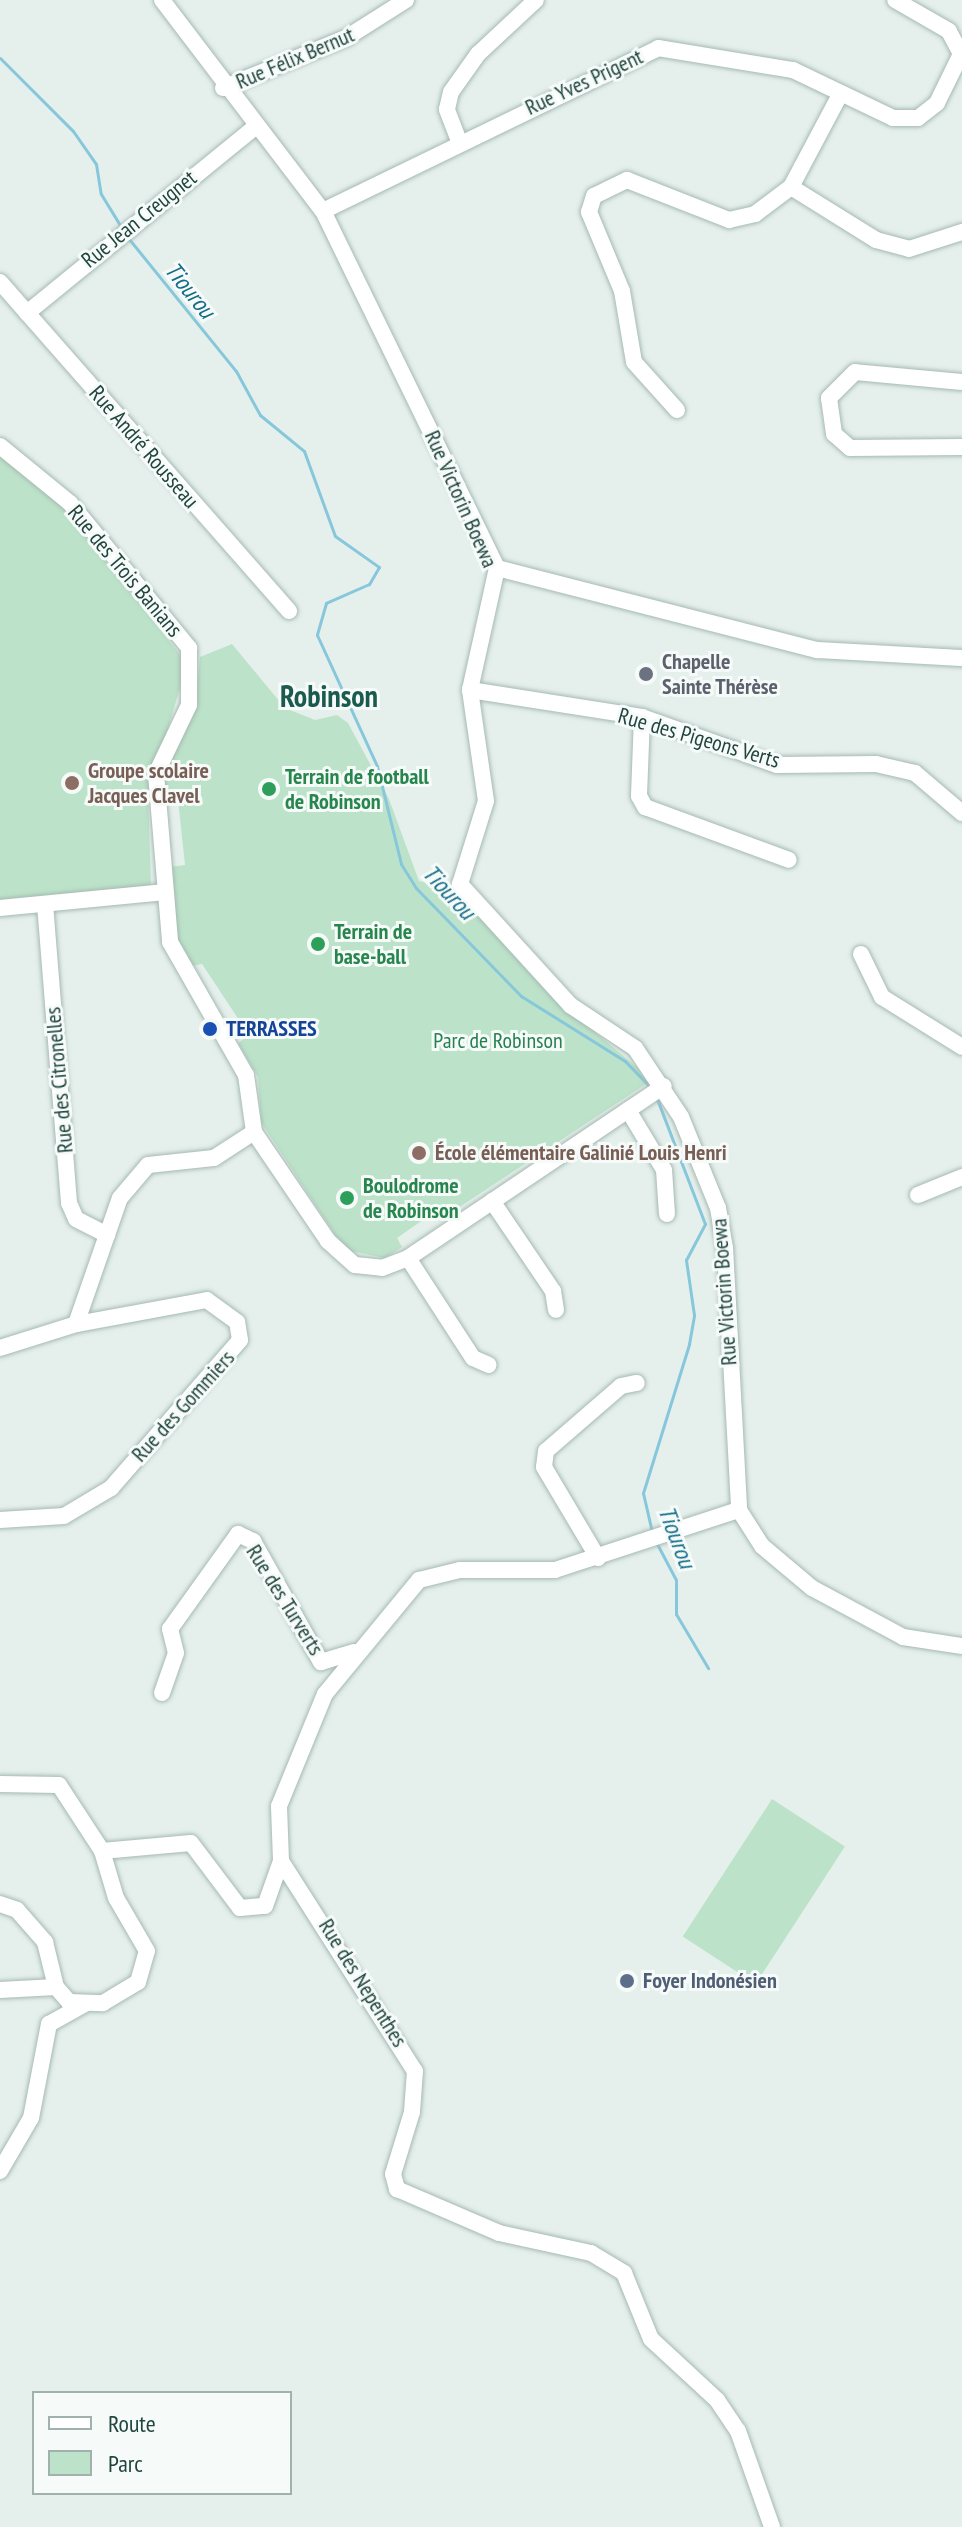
<!DOCTYPE html>
<html>
<head>
<meta charset="utf-8">
<style>
	body { margin:0 }
	#map { position:relative; width:962px; height:2527px; overflow:hidden; background:#e5f0ec; font-family:"PT Sans Narrow",sans-serif }
	div>[style] { position:absolute }
	.green>* { inset:0; background:#bce3c9; transform-origin:0 0 }
	.stream>* { height:3px; margin:-1.5px; padding:0 1.5px; transform-origin:1.5px; border-radius:1.5px; background:#87c7db }
	.roads { filter:drop-shadow(0 0 2px #a6b9b4) drop-shadow(0 0 2px #a6b9b4) }
	.minor>* { height:16px; margin:-8px; padding:0 8px; transform-origin:8px; border-radius:8px; background:#fff }
	.dots>* { width:22px; height:22px; translate:-50% -50%; box-sizing:border-box; border:4px solid #f6fbf9; border-radius:50% }
	span { translate:-50% -50%; white-space:nowrap; text-align:center; line-height:1.15; -webkit-text-stroke:6px #f6fbf9; paint-order:stroke }
	.street-label { font-size:22px; color:#21453e }
	.worship-label { font-size:22px; color:#5b616d; font-weight:700 }
	.left { translate:0 -50%; text-align:left }
	.education-label { font-size:22px; color:#785e54; font-weight:700 }
	.leisure-label { font-size:22px; color:#27864d; font-weight:700 }
	.transit-label { font-size:22px; color:#164399; font-weight:700 }
	.park-label { font-size:22px; color:#268150 }
	.service-label { font-size:22px; color:#4e5e75; font-weight:700 }
	.water-label { font-size:24px; color:#136c89; font-style:italic }
	.district-label { font-size:30px; color:#1a5a4f; font-weight:700 }
	.legend { position:absolute; left:32px; top:2391px; width:260px; height:104px; box-sizing:border-box; background:#f6fbf9; border:2px solid #a1b2ae; margin:0; padding:10px 14px; list-style:none; font-size:24px; color:#21453e }
	.legend li { display:flex; align-items:center; gap:16px; height:40px }
	.legend b { width:40px; border:2px solid #a1b2ae }
</style>
</head>
<body>
<div id="map">
	<div class="green">
		<i style="clip-path:polygon(0 453px,59px 504px,182px 657px,183px 678px,148px 795px,151px 886px,0 902px)"></i>
		<i style="clip-path:polygon(232px 644px,285px 708px,315px 720px,337px 715px,348px 723px,389px 799px,419px 881px,453px 888px,553px 997px,652px 1080px,446px 1216px,440px 1208px,397px 1238px,402px 1247px,385px 1258px,345px 1250px,261px 1122px,258px 1077px,238px 1043px,249px 1035px,202px 964px,187px 967px,178px 949px,170px 867px,185px 865px,178px 800px,163px 801px,164px 770px,196px 699px,200px 657px)"></i>
		<i style="left:772px;top:1799px;width:87px;height:164px;rotate:33deg"></i>
	</div>
	<div class="stream">
		<i style="left:0;top:58px;width:103px;rotate:45deg"></i>
		<i style="left:73px;top:131px;width:40px;rotate:55.1deg"></i>
		<i style="left:96px;top:164px;width:30px;rotate:81deg"></i>
		<i style="left:101px;top:194px;width:42px;rotate:58.6deg"></i>
		<i style="left:129px;top:239px;width:170px;rotate:51deg"></i>
		<i style="left:236px;top:371px;width:50px;rotate:61.4deg"></i>
		<i style="left:260px;top:415px;width:57px;rotate:39.3deg"></i>
		<i style="left:304px;top:451px;width:90px;rotate:70deg"></i>
		<i style="left:335px;top:536px;width:54px;rotate:35.2deg"></i>
		<i style="left:379px;top:567px;width:20px;rotate:120deg"></i>
		<i style="left:369px;top:584px;width:47px;rotate:156.2deg"></i>
		<i style="left:326px;top:603px;width:33px;rotate:106deg"></i>
		<i style="left:317px;top:635px;width:144px;rotate:65.4deg"></i>
		<i style="left:377px;top:766px;width:101px;rotate:76.2deg"></i>
		<i style="left:401px;top:864px;width:28px;rotate:58deg"></i>
		<i style="left:416px;top:888px;width:151px;rotate:45.8deg"></i>
		<i style="left:521px;top:996px;width:123px;rotate:32deg"></i>
		<i style="left:625px;top:1061px;width:39px;rotate:46deg"></i>
		<i style="left:652px;top:1532px;width:40px;rotate:-103deg"></i>
		<i style="left:643px;top:1493px;width:156px;rotate:-72.8deg"></i>
		<i style="left:689px;top:1344px;width:29px;rotate:-80deg"></i>
		<i style="left:694px;top:1315px;width:56px;rotate:-98.3deg"></i>
		<i style="left:686px;top:1260px;width:41px;rotate:-62.2deg"></i>
		<i style="left:705px;top:1224px;width:134px;rotate:-111deg"></i>
		<i style="left:656px;top:1542px;width:43px;rotate:62.2deg"></i>
		<i style="left:676px;top:1580px;width:34px;rotate:90deg"></i>
		<i style="left:676px;top:1614px;width:63px;rotate:59.3deg"></i>
	</div>
	<div class="roads">
		<div class="minor">
			<i style="left:162px;top:0;width:265px;rotate:52.7deg"></i>
			<i style="left:323px;top:211px;width:397px;rotate:64deg"></i>
			<i style="left:497px;top:568px;width:125px;rotate:102.5deg"></i>
			<i style="left:470px;top:690px;width:112px;rotate:81.8deg"></i>
			<i style="left:486px;top:801px;width:87px;rotate:107.4deg"></i>
			<i style="left:460px;top:884px;width:164px;rotate:47.7deg"></i>
			<i style="left:570px;top:1005px;width:78px;rotate:33.5deg"></i>
			<i style="left:635px;top:1048px;width:83px;rotate:56.3deg"></i>
			<i style="left:681px;top:1117px;width:98px;rotate:67.9deg"></i>
			<i style="left:718px;top:1208px;width:41px;rotate:80.1deg"></i>
			<i style="left:725px;top:1248px;width:262px;rotate:86.9deg"></i>
			<i style="left:739px;top:1510px;width:43px;rotate:57.4deg"></i>
			<i style="left:762px;top:1546px;width:65px;rotate:40deg"></i>
			<i style="left:812px;top:1588px;width:103px;rotate:28.3deg"></i>
			<i style="left:903px;top:1637px;width:60px;rotate:8.7deg"></i>
			<i style="left:223px;top:88px;width:133px;rotate:-22.1deg"></i>
			<i style="left:346px;top:38px;width:71px;rotate:-32.3deg"></i>
			<i style="left:459px;top:141px;width:34px;rotate:-111deg"></i>
			<i style="left:447px;top:109px;width:17px;rotate:-77deg"></i>
			<i style="left:451px;top:92px;width:47px;rotate:-54.6deg"></i>
			<i style="left:478px;top:54px;width:79px;rotate:-43deg"></i>
			<i style="left:791px;top:187px;width:100px;rotate:31.9deg"></i>
			<i style="left:876px;top:240px;width:34px;rotate:15deg"></i>
			<i style="left:909px;top:249px;width:56px;rotate:-17.8deg"></i>
			<i style="left:323px;top:211px;width:373px;rotate:-25.9deg"></i>
			<i style="left:658px;top:48px;width:137px;rotate:9.3deg"></i>
			<i style="left:793px;top:70px;width:111px;rotate:25.6deg"></i>
			<i style="left:893px;top:118px;width:25px"></i>
			<i style="left:918px;top:118px;width:24px;rotate:-38deg"></i>
			<i style="left:937px;top:103px;width:55px;rotate:-63.9deg"></i>
			<i style="left:961px;top:54px;width:26px;rotate:-118deg"></i>
			<i style="left:949px;top:31px;width:62px;rotate:-150.1deg"></i>
			<i style="left:0;top:282px;width:438px;rotate:48.7deg"></i>
			<i style="left:27px;top:313px;width:291px;rotate:-39.2deg"></i>
			<i style="left:962px;top:382px;width:107px;rotate:-174.7deg"></i>
			<i style="left:855px;top:372px;width:37px;rotate:135deg"></i>
			<i style="left:829px;top:398px;width:36px;rotate:82deg"></i>
			<i style="left:834px;top:434px;width:21px;rotate:41deg"></i>
			<i style="left:850px;top:448px;width:112px;rotate:-0.5deg"></i>
			<i style="left:677px;top:410px;width:64px;rotate:-131.9deg"></i>
			<i style="left:634px;top:362px;width:72px;rotate:-99.6deg"></i>
			<i style="left:622px;top:291px;width:86px;rotate:-112.7deg"></i>
			<i style="left:589px;top:212px;width:17px;rotate:-73deg"></i>
			<i style="left:594px;top:196px;width:37px;rotate:-26deg"></i>
			<i style="left:627px;top:180px;width:110px;rotate:21.4deg"></i>
			<i style="left:729px;top:220px;width:27px;rotate:-13deg"></i>
			<i style="left:755px;top:214px;width:45px;rotate:-36.9deg"></i>
			<i style="left:791px;top:187px;width:106px;rotate:-62deg"></i>
			<i style="left:0;top:446px;width:90px;rotate:39.2deg"></i>
			<i style="left:70px;top:503px;width:188px;rotate:50.6deg"></i>
			<i style="left:189px;top:648px;width:57px;rotate:90deg"></i>
			<i style="left:189px;top:705px;width:76px;rotate:115.6deg"></i>
			<i style="left:156px;top:774px;width:169px;rotate:85.2deg"></i>
			<i style="left:170px;top:942px;width:153px;rotate:60.3deg"></i>
			<i style="left:246px;top:1075px;width:58px;rotate:82deg"></i>
			<i style="left:254px;top:1132px;width:132px;rotate:55.8deg"></i>
			<i style="left:328px;top:1241px;width:36px;rotate:42deg"></i>
			<i style="left:355px;top:1265px;width:27px;rotate:6deg"></i>
			<i style="left:382px;top:1268px;width:28px;rotate:-21deg"></i>
			<i style="left:408px;top:1258px;width:308px;rotate:-33.9deg"></i>
			<i style="left:497px;top:568px;width:330px;rotate:14.4deg"></i>
			<i style="left:817px;top:650px;width:145px;rotate:3.2deg"></i>
			<i style="left:470px;top:690px;width:174px;rotate:8.9deg"></i>
			<i style="left:642px;top:717px;width:143px;rotate:19.6deg"></i>
			<i style="left:777px;top:765px;width:99px;rotate:-0.6deg"></i>
			<i style="left:876px;top:764px;width:40px;rotate:13deg"></i>
			<i style="left:915px;top:773px;width:62px;rotate:40.4deg"></i>
			<i style="left:642px;top:717px;width:79px;rotate:92.2deg"></i>
			<i style="left:639px;top:796px;width:13px;rotate:61deg"></i>
			<i style="left:645px;top:807px;width:153px;rotate:20.2deg"></i>
			<i style="left:45px;top:904px;width:300px;rotate:85.4deg"></i>
			<i style="left:69px;top:1203px;width:17px;rotate:66deg"></i>
			<i style="left:76px;top:1219px;width:35px;rotate:27deg"></i>
			<i style="left:0;top:908px;width:166px;rotate:-5.5deg"></i>
			<i style="left:861px;top:954px;width:48px;rotate:64deg"></i>
			<i style="left:882px;top:997px;width:94px;rotate:32deg"></i>
			<i style="left:628px;top:1110px;width:70px;rotate:59deg"></i>
			<i style="left:664px;top:1170px;width:44px;rotate:86.1deg"></i>
			<i style="left:918px;top:1195px;width:48px;rotate:-22.2deg"></i>
			<i style="left:492px;top:1201px;width:109px;rotate:55.9deg"></i>
			<i style="left:553px;top:1291px;width:19px;rotate:81deg"></i>
			<i style="left:408px;top:1258px;width:119px;rotate:57deg"></i>
			<i style="left:473px;top:1358px;width:17px;rotate:24deg"></i>
			<i style="left:0;top:1348px;width:80px;rotate:-17.5deg"></i>
			<i style="left:76px;top:1324px;width:133px;rotate:-70.8deg"></i>
			<i style="left:120px;top:1198px;width:43px;rotate:-49.7deg"></i>
			<i style="left:148px;top:1165px;width:66px;rotate:-6.1deg"></i>
			<i style="left:214px;top:1158px;width:48px;rotate:-33deg"></i>
			<i style="left:0;top:1520px;width:64px;rotate:-3.6deg"></i>
			<i style="left:64px;top:1516px;width:55px;rotate:-30.8deg"></i>
			<i style="left:111px;top:1488px;width:196px;rotate:-48.9deg"></i>
			<i style="left:240px;top:1340px;width:18px;rotate:-99deg"></i>
			<i style="left:237px;top:1322px;width:37px;rotate:-144deg"></i>
			<i style="left:207px;top:1300px;width:133px;rotate:169.6deg"></i>
			<i style="left:598px;top:1558px;width:106px;rotate:-120.7deg"></i>
			<i style="left:544px;top:1467px;width:16px;rotate:-83deg"></i>
			<i style="left:546px;top:1451px;width:99px;rotate:-40.9deg"></i>
			<i style="left:621px;top:1386px;width:16px;rotate:-11deg"></i>
			<i style="left:162px;top:1693px;width:42px;rotate:-70.7deg"></i>
			<i style="left:176px;top:1653px;width:25px;rotate:-104deg"></i>
			<i style="left:170px;top:1629px;width:117px;rotate:-54.4deg"></i>
			<i style="left:238px;top:1534px;width:17px;rotate:25deg"></i>
			<i style="left:253px;top:1541px;width:139px;rotate:60.7deg"></i>
			<i style="left:321px;top:1662px;width:34px;rotate:-17deg"></i>
			<i style="left:0;top:1784px;width:59px;rotate:1deg"></i>
			<i style="left:59px;top:1785px;width:79px;rotate:56.9deg"></i>
			<i style="left:281px;top:1861px;width:249px;rotate:57.5deg"></i>
			<i style="left:415px;top:2071px;width:41px;rotate:94.2deg"></i>
			<i style="left:412px;top:2112px;width:65px;rotate:107deg"></i>
			<i style="left:393px;top:2174px;width:16px;rotate:75deg"></i>
			<i style="left:397px;top:2189px;width:111px;rotate:23.3deg"></i>
			<i style="left:499px;top:2233px;width:94px;rotate:12.3deg"></i>
			<i style="left:591px;top:2253px;width:39px;rotate:31deg"></i>
			<i style="left:624px;top:2273px;width:71px;rotate:67.8deg"></i>
			<i style="left:651px;top:2339px;width:90px;rotate:42.7deg"></i>
			<i style="left:717px;top:2400px;width:37px;rotate:56deg"></i>
			<i style="left:738px;top:2431px;width:102px;rotate:70.5deg"></i>
			<i style="left:0;top:1904px;width:18px;rotate:19deg"></i>
			<i style="left:17px;top:1910px;width:43px;rotate:48.8deg"></i>
			<i style="left:45px;top:1942px;width:46px;rotate:76.3deg"></i>
			<i style="left:0;top:1990px;width:56px;rotate:-3.1deg"></i>
			<i style="left:56px;top:1987px;width:20px;rotate:49deg"></i>
			<i style="left:69px;top:2002px;width:34px;rotate:2deg"></i>
			<i style="left:103px;top:2003px;width:41px;rotate:-31deg"></i>
			<i style="left:138px;top:1982px;width:32px;rotate:-74deg"></i>
			<i style="left:147px;top:1951px;width:61px;rotate:-120.3deg"></i>
			<i style="left:116px;top:1898px;width:49px;rotate:-106.6deg"></i>
			<i style="left:102px;top:1851px;width:89px;rotate:-5.1deg"></i>
			<i style="left:191px;top:1843px;width:81px;rotate:53deg"></i>
			<i style="left:240px;top:1908px;width:25px;rotate:-5deg"></i>
			<i style="left:265px;top:1906px;width:48px;rotate:-70.4deg"></i>
			<i style="left:281px;top:1861px;width:55px;rotate:-92.1deg"></i>
			<i style="left:279px;top:1806px;width:121px;rotate:-67.7deg"></i>
			<i style="left:325px;top:1694px;width:148px;rotate:-50.5deg"></i>
			<i style="left:419px;top:1580px;width:42px;rotate:-13.7deg"></i>
			<i style="left:460px;top:1570px;width:95px"></i>
			<i style="left:555px;top:1570px;width:194px;rotate:-18.1deg"></i>
			<i style="left:0;top:2171px;width:61px;rotate:-59.7deg"></i>
			<i style="left:31px;top:2118px;width:96px;rotate:-79.2deg"></i>
			<i style="left:49px;top:2024px;width:41px;rotate:-29.1deg"></i>
		</div>
	</div>
	<div class="dots">
		<i style="left:646px;top:674px;background:#6b7280"></i>
		<i style="left:72px;top:783px;background:#8d6e63"></i>
		<i style="left:269px;top:789px;background:#2e9e5b"></i>
		<i style="left:318px;top:944px;background:#2e9e5b"></i>
		<i style="left:210px;top:1029px;background:#1a4fb4"></i>
		<i style="left:419px;top:1153px;background:#8d6e63"></i>
		<i style="left:347px;top:1198px;background:#2e9e5b"></i>
		<i style="left:627px;top:1981px;background:#5c6f8a"></i>
	</div>
	<div class="street-label">
		<span style="left:295px;top:58px;rotate:-23deg">Rue Félix Bernut</span>
		<span style="left:584px;top:82px;rotate:-25deg">Rue Yves Prigent</span>
		<span style="left:139px;top:219px;rotate:-39deg">Rue Jean Creugnet</span>
		<span style="left:144px;top:447px;rotate:49deg">Rue André Rousseau</span>
		<span style="left:461px;top:499px;rotate:66deg">Rue Victorin Boewa</span>
		<span style="left:125px;top:571px;rotate:50deg">Rue des Trois Banians</span>
		<span style="left:699px;top:738px;rotate:16deg">Rue des Pigeons Verts</span>
		<span style="left:59px;top:1080px;rotate:-95deg">Rue des Citronelles</span>
		<span style="left:724px;top:1292px;rotate:-94deg">Rue Victorin Boewa</span>
		<span style="left:183px;top:1406px;rotate:-48deg">Rue des Gommiers</span>
		<span style="left:285px;top:1600px;rotate:58deg">Rue des Turverts</span>
		<span style="left:363px;top:1983px;rotate:58deg">Rue des Nepenthes</span>
	</div>
	<div class="worship-label">
		<span class="left" style="left:662px;top:674px">Chapelle<br>Sainte Thérèse</span>
	</div>
	<div class="education-label">
		<span class="left" style="left:88px;top:783px">Groupe scolaire<br>Jacques Clavel</span>
		<span class="left" style="left:435px;top:1153px">École élémentaire Galinié Louis Henri</span>
	</div>
	<div class="leisure-label">
		<span class="left" style="left:285px;top:789px">Terrain de football<br>de Robinson</span>
		<span class="left" style="left:334px;top:944px">Terrain de<br>base-ball</span>
		<span class="left" style="left:363px;top:1198px">Boulodrome<br>de Robinson</span>
	</div>
	<div class="transit-label">
		<span class="left" style="left:226px;top:1029px">TERRASSES</span>
	</div>
	<div class="park-label">
		<span style="left:498px;top:1041px">Parc de Robinson</span>
	</div>
	<div class="service-label">
		<span class="left" style="left:643px;top:1981px">Foyer Indonésien</span>
	</div>
	<div class="water-label">
		<span style="left:190px;top:290px;rotate:51deg">Tiourou</span>
		<span style="left:449px;top:892px;rotate:47deg">Tiourou</span>
		<span style="left:677px;top:1537px;rotate:69deg">Tiourou</span>
	</div>
	<div class="district-label">
		<span style="left:329px;top:696px">Robinson</span>
	</div>
	<ul class="legend">
	<li><b style="height:10px;background:#fff"></b>Route</li>
	<li><b style="height:22px;background:#bce3c9"></b>Parc</li>
	</ul>
</div>
</body>
</html>
